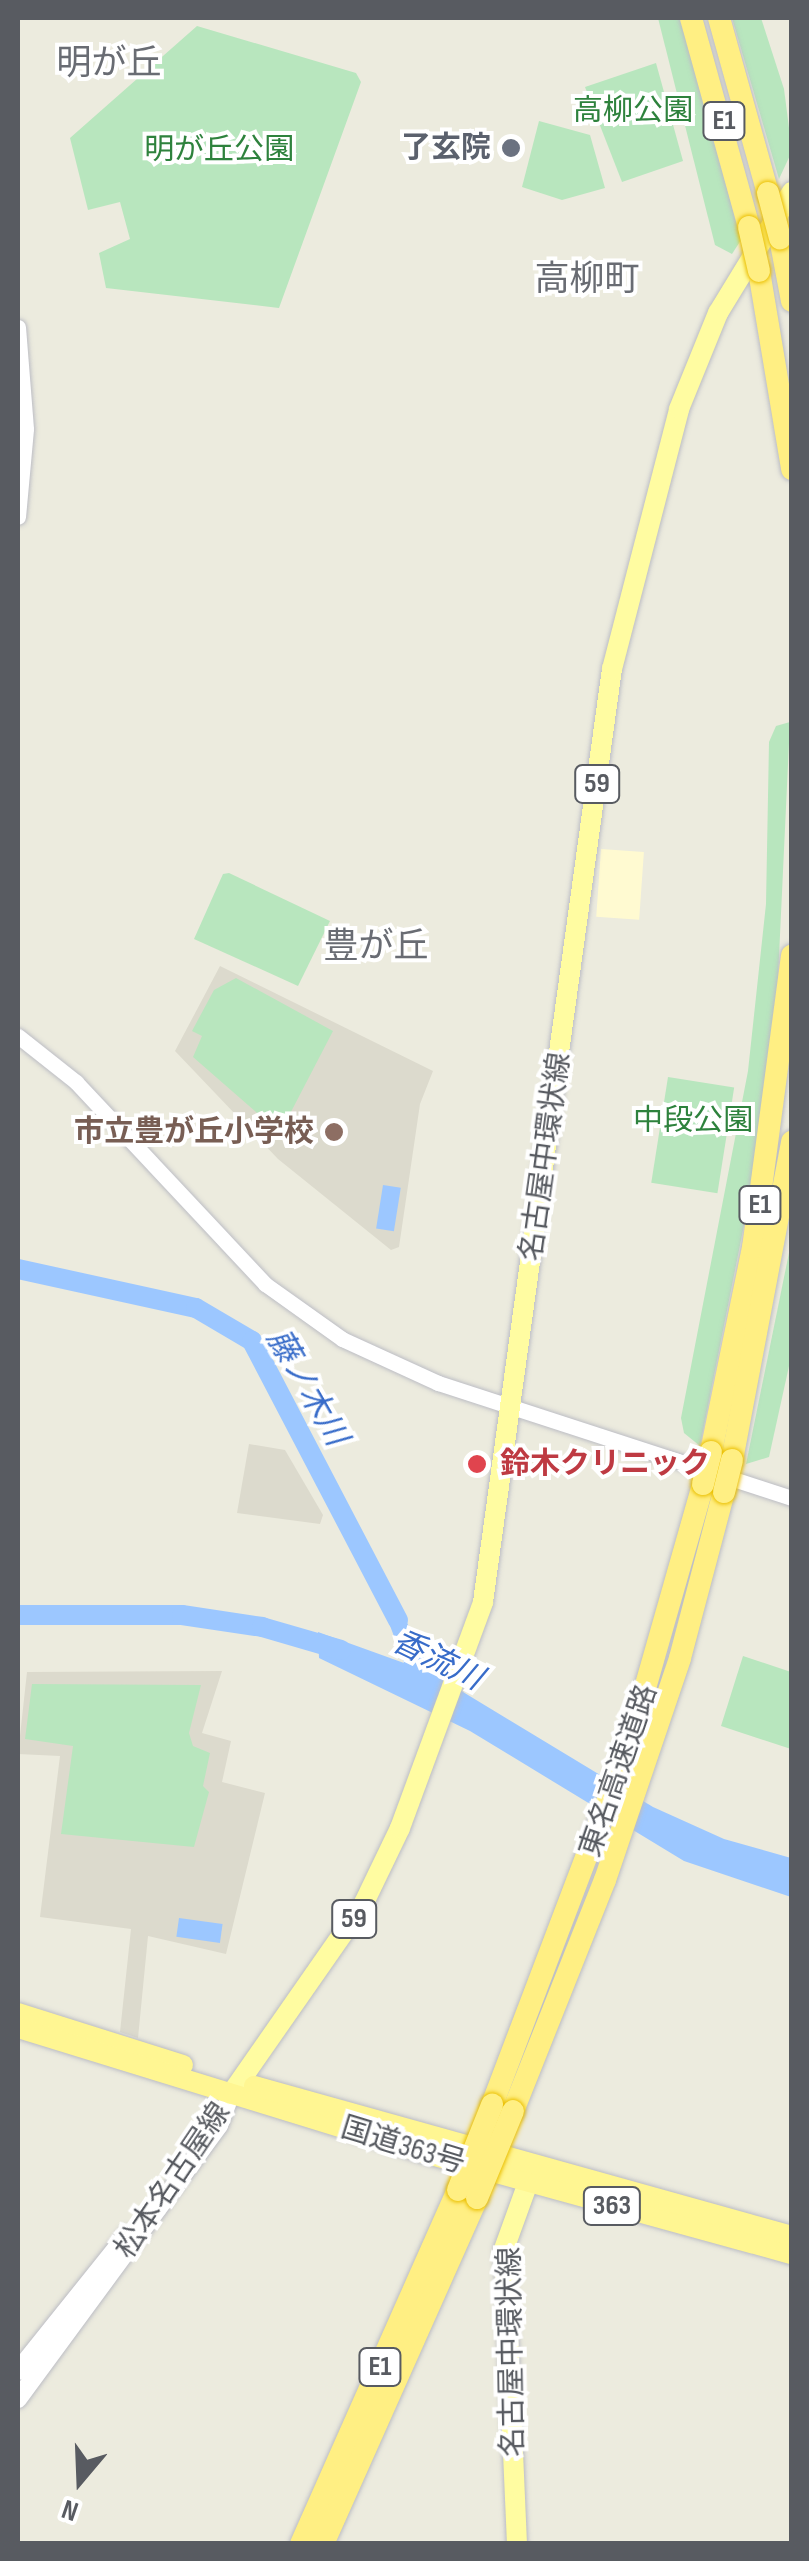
<!DOCTYPE html>
<html>
<head>
<meta charset="utf-8">
<style>
	body { margin:0 }
	#map { position:relative; width:809px; height:2561px; overflow:hidden; background:#ecebde; font-family:"Sofia Sans Condensed","Noto Sans JP",sans-serif }
	div>[style] { position:absolute }
	.commercial>* { inset:0; background:#fffad1; transform-origin:0 0 }
	.education>* { inset:0; background:#dcdacd }
	.green>* { inset:0; background:#b8e6be; transform-origin:0 0 }
	.water>* { inset:0; background:#9cc7ff; transform-origin:0 0 }
	.river>* { height:20px; margin:-10px; padding:0 10px; transform-origin:10px; border-radius:10px; background:#9cc7ff }
	.roads { filter:drop-shadow(0 0 2px #bcbdc4) drop-shadow(0 0 2px #bcbdc4) }
	.tertiary>* { height:15px; margin:-7.5px; padding:0 7.5px; transform-origin:7.5px; border-radius:7.5px; background:#fff }
	.secondary>* { height:18px; margin:-9px; padding:0 9px; transform-origin:9px; border-radius:9px; background:#fff }
	.primary>* { height:20px; margin:-10px; padding:0 10px; transform-origin:10px; border-radius:10px; background:#fffca1 }
	.trunk>* { height:20px; margin:-10px; padding:0 10px; transform-origin:10px; border-radius:10px; background:#fff692 }
	.motorway>* { height:22px; margin:-11px; padding:0 11px; transform-origin:11px; border-radius:11px; background:#ffef83 }
	.bridges { filter:drop-shadow(0 0 2px #ebbf00) drop-shadow(0 0 2px #ebbf00) }
	.motorway-bridge>* { height:22px; margin:-11px; padding:0 11px; transform-origin:11px; border-radius:11px; background:#ffef83 }
	.dots>* { width:28px; height:28px; translate:-50% -50%; box-sizing:border-box; border:5px solid #fff; border-radius:50% }
	span { translate:-50% -50%; white-space:nowrap; text-align:center; line-height:1.15; -webkit-text-stroke:8px #fff; paint-order:stroke }
	.shield-label span { padding:2px 8px; background:#fff; border:2px solid; border-radius:8px; -webkit-text-stroke-width:0 }
	.shield-label { font-size:28px; color:#585b61; font-weight:700 }
	.park-label { font-size:30px; color:#2e823d }
	.worship-label { font-size:30px; color:#5b616d; font-weight:700 }
	.right { translate:-100% -50%; text-align:right }
	.education-label { font-size:30px; color:#785e54; font-weight:700 }
	.street-label { font-size:30px; color:#585b61 }
	.health-label { font-size:30px; color:#be3a42; font-weight:700 }
	.left { translate:0 -50%; text-align:left }
	.water-label { font-size:32px; color:#386cc9; font-style:italic }
	.quarter-label { font-size:35px; color:#696c73 }
	.frame { position:absolute; inset:0; border:20px solid #585b61; pointer-events:none }
	.north { position:absolute; left:30px; top:2431px; width:100px; height:100px; -webkit-text-stroke:8px #fff; paint-order:stroke; rotate:199deg; font-size:28px; font-weight:700; line-height:40px; text-align:center; color:#585b61 }
	.north::after { content:''; display:block; margin:auto; width:35px; height:45px; background:#585b61; clip-path:polygon(50% 0,100% 100%,50% 72%,0 100%) }
</style>
</head>
<body>
<div id="map">
	<div class="commercial">
		<i style="left:601px;top:849px;width:43px;height:68px;rotate:4deg"></i>
	</div>
	<div class="education">
		<i style="clip-path:polygon(220px 966px,433px 1071px,420px 1104px,399px 1247px,391px 1250px,278px 1159px,175px 1051px)"></i>
		<i style="clip-path:polygon(249px 1444px,285px 1450px,323px 1515px,320px 1524px,237px 1513px)"></i>
		<i style="clip-path:polygon(222px 1671px,202px 1733px,231px 1741px,222px 1782px,265px 1793px,226px 1954px,148px 1936px,138px 2038px,120px 2032px,131px 1929px,40px 1917px,60px 1756px,18px 1754px,27px 1672px)"></i>
	</div>
	<div class="green">
		<i style="clip-path:polygon(658px 18px,679px 18px,687px 41px,741px 240px,732px 254px,715px 245px)"></i>
		<i style="clip-path:polygon(732px 18px,761px 18px,784px 89px,792px 151px,779px 179px)"></i>
		<i style="clip-path:polygon(197px 26px,356px 73px,361px 82px,279px 308px,106px 288px,99px 253px,130px 239px,120px 202px,88px 210px,70px 138px)"></i>
		<i style="clip-path:polygon(656px 63px,683px 161px,622px 182px,585px 87px)"></i>
		<i style="clip-path:polygon(539px 121px,590px 135px,605px 188px,562px 200px,522px 187px)"></i>
		<i style="clip-path:polygon(790px 722px,777px 999px,748px 1205px,700px 1446px,684px 1433px,681px 1418px,748px 1071px,766px 904px,769px 742px,776px 726px)"></i>
		<i style="clip-path:polygon(229px 873px,330px 921px,298px 986px,194px 939px,223px 874px)"></i>
		<i style="clip-path:polygon(236px 978px,333px 1031px,280px 1133px,193px 1057px,202px 1036px,192px 1031px,214px 990px)"></i>
		<i style="left:668px;top:1077px;width:67px;height:107px;rotate:9deg"></i>
		<i style="clip-path:polygon(791px 1243px,791px 1357px,769px 1457px,746px 1464px)"></i>
		<i style="clip-path:polygon(743px 1656px,791px 1672px,791px 1749px,721px 1726px)"></i>
		<i style="clip-path:polygon(32px 1684px,201px 1685px,189px 1733px,193px 1746px,210px 1753px,203px 1786px,209px 1792px,194px 1847px,61px 1834px,73px 1746px,25px 1739px)"></i>
	</div>
	<div class="water">
		<i style="left:383px;top:1185px;width:18px;height:44px;rotate:9deg"></i>
		<i style="clip-path:polygon(391px 1593px,435px 1675px,653px 1807px,724px 1839px,791px 1858px,791px 1897px,684px 1861px,470px 1731px,319px 1658px,318px 1632px,404px 1663px,380px 1599px)"></i>
		<i style="left:179px;top:1918px;width:44px;height:19px;rotate:8deg"></i>
	</div>
	<div class="river">
		<i style="left:18px;top:1269px;width:182px;rotate:12.4deg"></i>
		<i style="left:196px;top:1308px;width:65px;rotate:30.5deg"></i>
		<i style="left:252px;top:1341px;width:315px;rotate:62.4deg"></i>
		<i style="left:18px;top:1615px;width:164px"></i>
		<i style="left:182px;top:1615px;width:81px;rotate:8.5deg"></i>
		<i style="left:262px;top:1627px;width:82px;rotate:16.2deg"></i>
	</div>
	<div class="roads">
		<div class="tertiary">
			<i style="left:18px;top:327px;width:102px;rotate:85.5deg"></i>
			<i style="left:26px;top:429px;width:88px;rotate:95.2deg"></i>
			<i style="left:18px;top:1036px;width:74px;rotate:38.4deg"></i>
			<i style="left:76px;top:1082px;width:277px;rotate:46.9deg"></i>
			<i style="left:265px;top:1284px;width:95px;rotate:35.5deg"></i>
			<i style="left:342px;top:1339px;width:106px;rotate:24.6deg"></i>
			<i style="left:438px;top:1383px;width:372px;rotate:18deg"></i>
		</div>
		<div class="secondary">
			<i style="left:18px;top:2371px;width:174px;rotate:-51.3deg"></i>
			<i style="left:18px;top:2399px;width:340px;rotate:-53.7deg"></i>
			<i style="left:219px;top:2125px;width:33px;rotate:-69deg"></i>
		</div>
		<div class="primary">
			<i style="left:231px;top:2094px;width:231px;rotate:-55.1deg"></i>
			<i style="left:363px;top:1905px;width:85px;rotate:-64.3deg"></i>
			<i style="left:400px;top:1828px;width:241px;rotate:-69.8deg"></i>
			<i style="left:483px;top:1602px;width:942px;rotate:-82.13deg"></i>
			<i style="left:612px;top:669px;width:268px;rotate:-75.5deg"></i>
			<i style="left:679px;top:409px;width:104px;rotate:-67.9deg"></i>
			<i style="left:718px;top:313px;width:142px;rotate:-58.6deg"></i>
			<i style="left:517px;top:2544px;width:295px;rotate:-92.5deg"></i>
			<i style="left:504px;top:2249px;width:88px;rotate:-70.1deg"></i>
		</div>
		<div class="trunk">
			<i style="left:18px;top:2013px;width:173px;rotate:17.5deg"></i>
			<i style="left:18px;top:2028px;width:418px;rotate:17.1deg"></i>
			<i style="left:417px;top:2151px;width:389px;rotate:15.4deg"></i>
			<i style="left:254px;top:2086px;width:559px;rotate:15.58deg"></i>
		</div>
		<div class="motorway">
			<i style="left:691px;top:18px;width:217px;rotate:74.5deg"></i>
			<i style="left:719px;top:18px;width:182px;rotate:74.4deg"></i>
			<i style="left:780px;top:238px;width:64px;rotate:79.2deg"></i>
			<i style="left:759px;top:271px;width:201px;rotate:80.5deg"></i>
			<i style="left:711px;top:1452px;width:208px;rotate:-78.4deg"></i>
			<i style="left:753px;top:1248px;width:295px;rotate:-82.4deg"></i>
			<i style="left:732px;top:1460px;width:324px;rotate:-79.3deg"></i>
			<i style="left:492px;top:2105px;width:389px;rotate:-69.2deg"></i>
			<i style="left:630px;top:1741px;width:267px;rotate:-74.1deg"></i>
			<i style="left:513px;top:2111px;width:249px;rotate:-68.3deg"></i>
			<i style="left:605px;top:1880px;width:234px;rotate:-71.3deg"></i>
			<i style="left:680px;top:1658px;width:172px;rotate:-75.2deg"></i>
			<i style="left:301px;top:2544px;width:387px;rotate:-66.1deg"></i>
			<i style="left:323px;top:2544px;width:379px;rotate:-66deg"></i>
		</div>
	</div>
	<div class="bridges">
		<div class="motorway-bridge">
			<i style="left:768px;top:193px;width:47px;rotate:75.1deg"></i>
			<i style="left:749px;top:227px;width:45px;rotate:77.2deg"></i>
			<i style="left:703px;top:1484px;width:33px;rotate:-76deg"></i>
			<i style="left:724px;top:1492px;width:33px;rotate:-76deg"></i>
			<i style="left:458px;top:2190px;width:92px;rotate:-68.2deg"></i>
			<i style="left:477px;top:2198px;width:94px;rotate:-67.5deg"></i>
		</div>
	</div>
	<div class="dots">
		<i style="left:511px;top:148px;background:#6b7280"></i>
		<i style="left:334px;top:1132px;background:#8d6e63"></i>
		<i style="left:477px;top:1464px;background:#e0444e"></i>
	</div>
	<div class="shield-label">
		<span style="left:724px;top:121px">E1</span>
		<span style="left:597px;top:784px">59</span>
		<span style="left:760px;top:1205px">E1</span>
		<span style="left:354px;top:1919px">59</span>
		<span style="left:612px;top:2206px">363</span>
		<span style="left:380px;top:2367px">E1</span>
	</div>
	<div class="park-label">
		<span style="left:633px;top:111px">高柳公園</span>
		<span style="left:219px;top:150px">明が丘公園</span>
		<span style="left:693px;top:1121px">中段公園</span>
	</div>
	<div class="worship-label">
		<span class="right" style="left:491px;top:148px">了玄院</span>
	</div>
	<div class="education-label">
		<span class="right" style="left:314px;top:1132px">市立豊が丘小学校</span>
	</div>
	<div class="street-label">
		<span style="left:546px;top:1157px;rotate:-82deg">名古屋中環状線</span>
		<span style="left:619px;top:1771px;rotate:-71deg">東名高速道路</span>
		<span style="left:403px;top:2146px;rotate:17deg">国道363号</span>
		<span style="left:173px;top:2181px;rotate:-56deg">松本名古屋線</span>
		<span style="left:512px;top:2352px;rotate:-91deg">名古屋中環状線</span>
	</div>
	<div class="health-label">
		<span class="left" style="left:500px;top:1464px">鈴木クリニック</span>
	</div>
	<div class="water-label">
		<span style="left:306px;top:1388px;rotate:60deg">藤ノ木川</span>
		<span style="left:437px;top:1661px;rotate:26deg">香流川</span>
	</div>
	<div class="quarter-label">
		<span style="left:109px;top:64px">明が丘</span>
		<span style="left:587px;top:280px">高柳町</span>
		<span style="left:376px;top:947px">豊が丘</span>
	</div>
	<div class="frame"></div>
	<div class="north">N</div>
</div>
</body>
</html>
